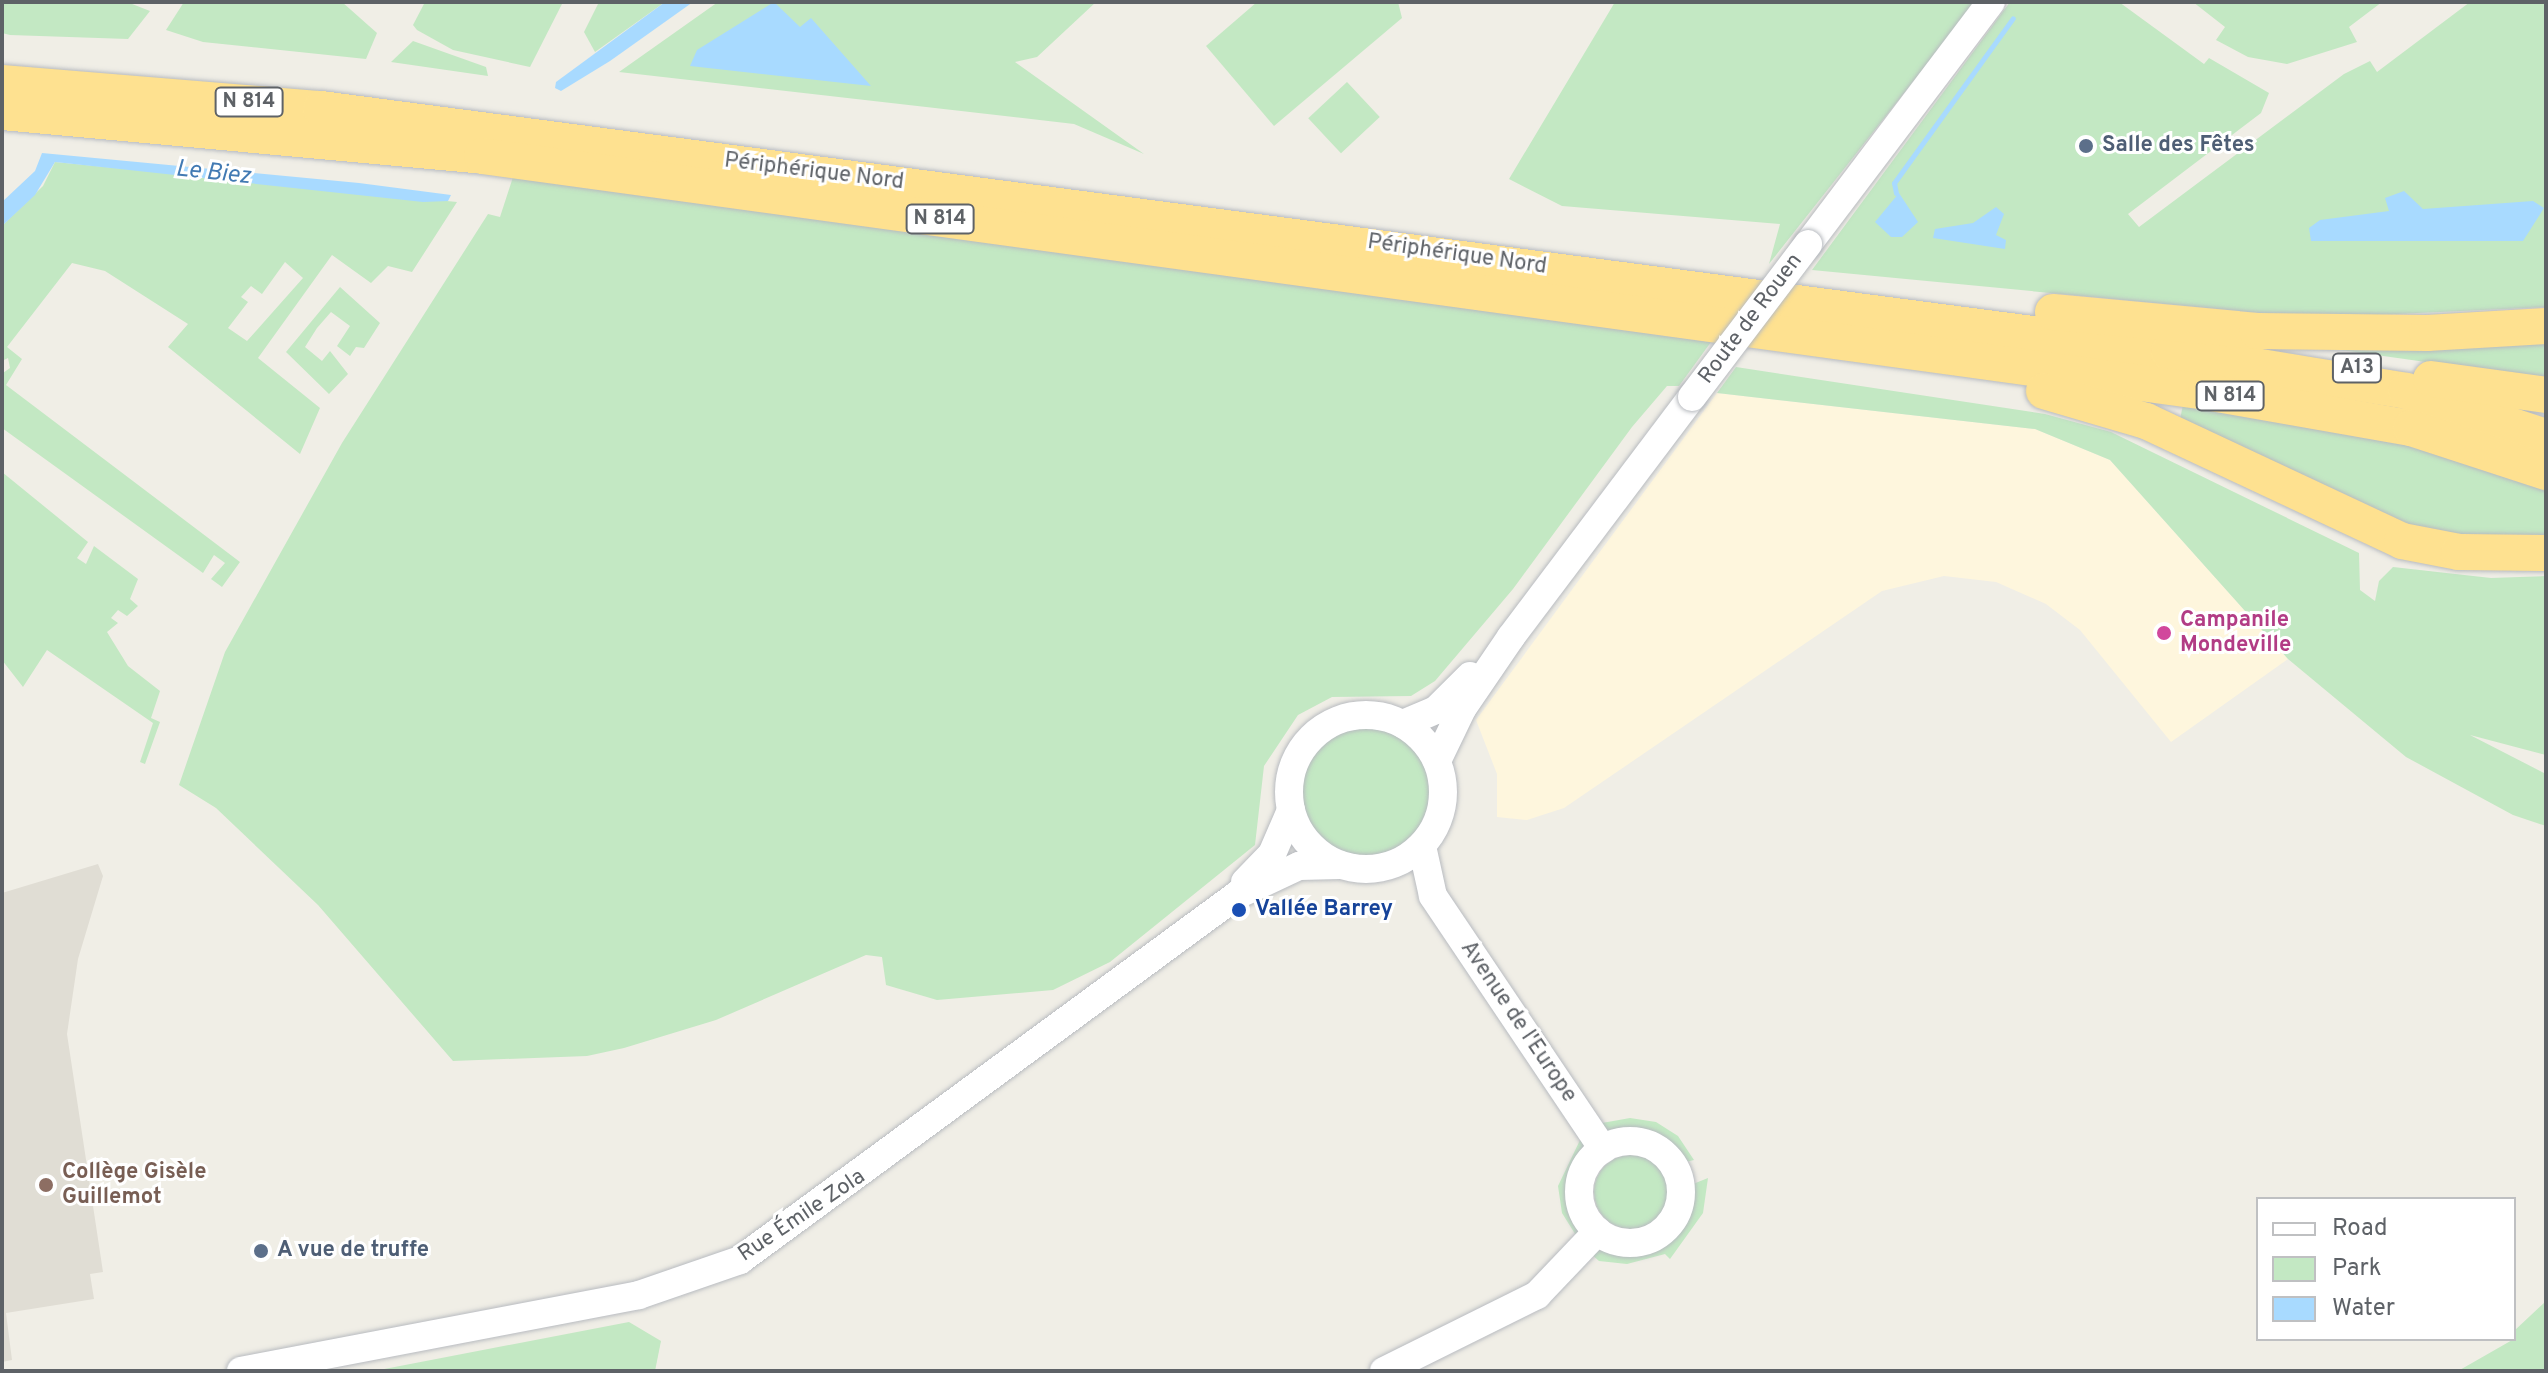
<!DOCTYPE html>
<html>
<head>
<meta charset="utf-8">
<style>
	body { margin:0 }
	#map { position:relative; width:2548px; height:1373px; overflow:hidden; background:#f0eee6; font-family:Overpass,sans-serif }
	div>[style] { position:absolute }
	.commercial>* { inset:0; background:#fef6dd }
	.education>* { inset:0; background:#e0ddd4 }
	.green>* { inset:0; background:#c3e8c3; transform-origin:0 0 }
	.round { border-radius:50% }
	.water>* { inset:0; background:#a8daff }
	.stream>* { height:5px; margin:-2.5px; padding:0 2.5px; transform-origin:2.5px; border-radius:2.5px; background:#a8daff }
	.roads { filter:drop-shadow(0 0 2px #b8bbc0) drop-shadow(0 0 2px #b8bbc0) }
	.secondary>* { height:28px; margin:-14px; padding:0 14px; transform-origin:14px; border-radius:14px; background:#fff }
	.secondary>.ring { margin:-14px; padding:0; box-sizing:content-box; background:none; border:28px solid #fff; border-radius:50% }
	.highway>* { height:36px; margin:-18px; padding:0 18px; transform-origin:18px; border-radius:18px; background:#fee190 }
	.bridges { filter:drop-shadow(0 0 2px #b8bbc0) drop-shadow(0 0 2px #b8bbc0) }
	.secondary-bridge>* { height:28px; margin:-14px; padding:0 14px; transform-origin:14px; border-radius:14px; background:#fff }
	.dots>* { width:22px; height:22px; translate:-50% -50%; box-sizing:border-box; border:4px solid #fff; border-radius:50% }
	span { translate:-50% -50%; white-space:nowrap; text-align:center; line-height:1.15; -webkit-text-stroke:6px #fff; paint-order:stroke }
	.shield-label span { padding:2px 6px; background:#fff; border:2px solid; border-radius:6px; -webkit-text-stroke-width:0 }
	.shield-label { font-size:20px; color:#5e6267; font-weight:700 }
	.service-label { font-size:22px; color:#4e5e75; font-weight:700 }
	.left { translate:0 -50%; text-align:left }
	.street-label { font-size:22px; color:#5e6267 }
	.hotel-label { font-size:22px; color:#b23c85; font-weight:700 }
	.transit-label { font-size:22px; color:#164399; font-weight:700 }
	.education-label { font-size:22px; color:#785e54; font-weight:700 }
	.water-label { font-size:24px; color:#427ab3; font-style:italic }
	.frame { position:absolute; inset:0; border:4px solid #5e6267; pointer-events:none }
	.legend { position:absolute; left:2256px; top:1197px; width:260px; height:144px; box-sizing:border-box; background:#fff; border:2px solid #bfc0c2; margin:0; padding:10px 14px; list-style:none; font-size:24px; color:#5e6267 }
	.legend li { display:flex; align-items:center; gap:16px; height:40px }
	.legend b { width:40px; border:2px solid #bfc0c2 }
</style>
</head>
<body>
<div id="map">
	<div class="commercial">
		<i style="clip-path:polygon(1717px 393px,2035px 429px,2110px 460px,2288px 659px,2171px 742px,2080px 630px,2046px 604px,1996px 582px,1944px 576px,1882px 591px,1564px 808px,1527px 820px,1497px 817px,1497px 774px,1476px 720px)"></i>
	</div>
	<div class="education">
		<i style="clip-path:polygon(98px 864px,103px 876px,78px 959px,67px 1034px,103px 1272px,90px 1274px,94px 1299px,6px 1313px,12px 1360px,2px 1362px,2px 893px)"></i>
	</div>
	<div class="green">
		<i style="clip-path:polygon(2px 2px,127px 2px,150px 11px,128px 39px,10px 35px,2px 33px)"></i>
		<i style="clip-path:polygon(184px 2px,342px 2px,377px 33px,366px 59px,203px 42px,166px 30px)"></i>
		<i style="clip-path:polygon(425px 2px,563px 2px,530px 67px,453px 50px,417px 30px,413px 25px)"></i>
		<i style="clip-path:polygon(599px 2px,665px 2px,595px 52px,584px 32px)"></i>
		<i style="clip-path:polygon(718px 2px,1096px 2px,1037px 57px,1015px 62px,1144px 154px,1074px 124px,619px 72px)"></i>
		<i style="clip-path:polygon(1257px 2px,1398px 2px,1402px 18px,1274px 126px,1206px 46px)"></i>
		<i style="clip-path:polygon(1615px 2px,1976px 2px,1769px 264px,1780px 224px,1562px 206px,1509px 179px)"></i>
		<i style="clip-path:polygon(2010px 2px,2119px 2px,2204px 64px,2209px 58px,2269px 93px,2261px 113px,2128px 214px,2139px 227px,2344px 74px,2370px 61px,2377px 72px,2470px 2px,2546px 2px,2546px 307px,2311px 318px,1812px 270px)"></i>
		<i style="clip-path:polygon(2193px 2px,2382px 2px,2349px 27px,2357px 42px,2287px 64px,2248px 57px,2216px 40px,2225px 27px)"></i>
		<i style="clip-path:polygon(413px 41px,486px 67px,488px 76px,391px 62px)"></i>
		<i style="left:1347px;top:82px;width:48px;height:53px;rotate:47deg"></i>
		<i style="clip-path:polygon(evenodd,55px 162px,457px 202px,412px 272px,388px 266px,371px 283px,332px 255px,258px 358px,320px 408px,300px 454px,168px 347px,188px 324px,105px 271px,72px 263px,7px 347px,22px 359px,6px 385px,240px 562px,222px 587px,211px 579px,225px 563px,214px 555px,203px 573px,2px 428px,3px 373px,10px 368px,8px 358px,2px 361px,2px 226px,43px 186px,55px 162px,285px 262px,303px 278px,247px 341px,228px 328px,248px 302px,241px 297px,251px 286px,262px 294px,285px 262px)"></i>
		<i style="clip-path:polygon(513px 177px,1711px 342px,1679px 386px,1667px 386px,1632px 427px,1513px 589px,1435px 681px,1411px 696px,1332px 697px,1298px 715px,1264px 766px,1255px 845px,1110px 962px,1053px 990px,937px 1000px,886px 985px,882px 957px,866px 955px,716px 1020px,624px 1048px,587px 1056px,453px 1061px,318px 905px,216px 808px,179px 785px,225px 652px,342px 443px,488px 214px,500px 217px)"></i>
		<i style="clip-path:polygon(340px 287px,380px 323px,364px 348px,356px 347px,350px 356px,337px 346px,350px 326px,331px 312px,317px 328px,305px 347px,322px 361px,330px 351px,348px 374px,329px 394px,286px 352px)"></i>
		<i style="clip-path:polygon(2546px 336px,2546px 379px,2320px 347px)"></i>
		<i style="clip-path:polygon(1736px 367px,2045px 414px,2111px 432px,2359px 553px,2360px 590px,2375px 601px,2379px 581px,2393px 567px,2491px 578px,2546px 576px,2546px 755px,2470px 735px,2546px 774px,2546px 826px,2513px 815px,2406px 757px,2288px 659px,2110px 460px,2035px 429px,1717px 393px)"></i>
		<i style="clip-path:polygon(2183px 405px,2371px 435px,2494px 467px,2546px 490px,2546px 543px,2401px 531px,2179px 424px)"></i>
		<i style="clip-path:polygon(2px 472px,88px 542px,77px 558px,86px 564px,94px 546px,138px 579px,130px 599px,138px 606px,127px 616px,118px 610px,111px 618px,118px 623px,107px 632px,128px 666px,160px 691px,151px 718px,160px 722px,145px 764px,140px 762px,153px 723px,47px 650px,23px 687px,2px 660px)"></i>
		<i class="round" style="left:1299px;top:727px;width:130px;height:130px"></i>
		<i style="clip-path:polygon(1630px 1118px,1656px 1122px,1678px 1136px,1694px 1160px,1686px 1162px,1654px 1131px,1608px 1132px,1602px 1123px)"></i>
		<i style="clip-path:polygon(1581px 1138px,1587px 1147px,1568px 1189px,1582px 1230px,1577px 1237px,1562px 1213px,1558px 1186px)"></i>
		<i class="round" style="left:1594px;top:1155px;width:74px;height:74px"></i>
		<i style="clip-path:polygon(1708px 1178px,1703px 1213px,1670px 1259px,1665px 1254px,1627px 1264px,1599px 1261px,1590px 1253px,1597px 1246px,1632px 1253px,1667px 1241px,1690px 1209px,1693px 1184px)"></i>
		<i style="clip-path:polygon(2546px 1301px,2546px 1371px,2458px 1371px,2514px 1339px,2514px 1331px)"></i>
		<i style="clip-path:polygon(629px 1322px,661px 1341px,655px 1371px,374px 1371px)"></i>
	</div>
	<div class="water">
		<i style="clip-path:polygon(665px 2px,693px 2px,610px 61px,561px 91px,555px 88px,556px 82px)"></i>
		<i style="clip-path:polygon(774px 2px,800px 27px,811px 18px,871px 86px,690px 66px,697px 50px)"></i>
		<i style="clip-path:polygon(42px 153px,359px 183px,451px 195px,448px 201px,423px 202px,55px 162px,35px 195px,2px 226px,2px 202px,35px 171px)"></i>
		<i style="clip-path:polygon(2404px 191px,2423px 209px,2533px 201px,2544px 208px,2523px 241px,2311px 241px,2309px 228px,2320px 220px,2389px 211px,2385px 198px)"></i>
		<i style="clip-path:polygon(1899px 193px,1918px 222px,1902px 237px,1891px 237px,1875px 222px)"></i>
		<i style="clip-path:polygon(1996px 207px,2004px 214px,1996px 235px,2006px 240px,2005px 249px,1933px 238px,1935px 229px,1973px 223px)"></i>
	</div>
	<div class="stream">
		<i style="left:1896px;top:193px;width:10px;rotate:-101deg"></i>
		<i style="left:1894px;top:183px;width:203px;rotate:-54.2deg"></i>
	</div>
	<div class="roads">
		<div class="secondary">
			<i style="left:1808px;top:244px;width:303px;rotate:-52.9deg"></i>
			<i class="ring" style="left:1289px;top:715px;width:126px;height:126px"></i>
			<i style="left:1403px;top:724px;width:36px;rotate:-23deg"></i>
			<i style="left:1436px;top:710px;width:48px;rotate:-45deg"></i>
			<i style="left:1437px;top:761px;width:58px;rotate:-64.3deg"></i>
			<i style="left:1462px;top:709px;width:87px;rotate:-55.8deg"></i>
			<i style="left:1511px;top:637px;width:301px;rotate:-53deg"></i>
			<i style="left:1422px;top:846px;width:51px;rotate:77.6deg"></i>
			<i style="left:1433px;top:896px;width:305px;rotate:56.1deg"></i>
			<i style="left:1245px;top:882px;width:39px;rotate:-46deg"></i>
			<i style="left:1272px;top:854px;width:48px;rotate:-66.6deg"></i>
			<i class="ring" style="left:1579px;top:1141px;width:74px;height:74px"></i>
			<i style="left:241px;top:1371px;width:405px;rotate:-10.8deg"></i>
			<i style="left:639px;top:1295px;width:107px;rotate:-19.1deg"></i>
			<i style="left:740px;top:1260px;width:617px;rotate:-36.29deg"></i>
			<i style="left:1237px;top:895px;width:68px;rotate:-25.1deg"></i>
			<i style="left:1299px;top:866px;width:41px;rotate:-1.4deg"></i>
			<i style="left:1384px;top:1371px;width:171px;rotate:-26.4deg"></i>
			<i style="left:1537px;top:1295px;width:88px;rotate:-46.4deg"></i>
		</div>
		<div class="highway">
			<i style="left:2px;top:83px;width:320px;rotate:4.7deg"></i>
			<i style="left:321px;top:109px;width:1864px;rotate:7.49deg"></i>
			<i style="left:2169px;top:352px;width:240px;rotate:9.3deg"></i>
			<i style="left:2406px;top:391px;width:147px;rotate:18.2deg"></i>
			<i style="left:2px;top:112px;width:482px;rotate:5.2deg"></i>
			<i style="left:482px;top:156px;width:1740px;rotate:7.79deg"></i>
			<i style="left:2206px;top:392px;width:208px;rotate:10deg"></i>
			<i style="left:2411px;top:428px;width:142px;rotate:18.1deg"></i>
			<i style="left:2053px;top:312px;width:205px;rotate:5.3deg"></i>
			<i style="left:2257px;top:331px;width:170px;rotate:0.7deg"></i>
			<i style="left:2427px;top:333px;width:119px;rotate:-3.4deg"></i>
			<i style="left:2431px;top:379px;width:116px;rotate:7.9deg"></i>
			<i style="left:2044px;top:391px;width:106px;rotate:16.4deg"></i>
			<i style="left:2146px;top:421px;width:283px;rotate:25.1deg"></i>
			<i style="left:2402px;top:541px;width:58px;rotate:10.9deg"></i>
			<i style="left:2459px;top:552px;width:87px;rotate:0.7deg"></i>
		</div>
	</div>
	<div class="bridges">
		<div class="secondary-bridge">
			<i style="left:1692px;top:397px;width:192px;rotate:-52.8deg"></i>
		</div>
	</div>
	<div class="dots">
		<i style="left:2086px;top:146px;background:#5c6f8a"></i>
		<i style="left:2164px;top:633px;background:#d1479c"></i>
		<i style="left:1239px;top:910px;background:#1a4fb4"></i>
		<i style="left:46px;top:1185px;background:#8d6e63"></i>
		<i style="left:261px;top:1251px;background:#5c6f8a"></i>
	</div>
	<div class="shield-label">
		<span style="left:249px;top:102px">N 814</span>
		<span style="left:940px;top:219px">N 814</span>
		<span style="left:2357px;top:368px">A13</span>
		<span style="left:2230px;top:396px">N 814</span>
	</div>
	<div class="service-label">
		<span class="left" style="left:2102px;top:146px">Salle des Fêtes</span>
		<span class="left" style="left:277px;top:1251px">A vue de truffe</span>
	</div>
	<div class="street-label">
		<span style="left:814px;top:172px;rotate:7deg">Périphérique Nord</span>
		<span style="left:1457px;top:255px;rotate:8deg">Périphérique Nord</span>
		<span style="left:1751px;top:319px;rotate:-53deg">Route de Rouen</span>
		<span style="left:1518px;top:1022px;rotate:56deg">Avenue de l'Europe</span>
		<span style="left:802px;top:1216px;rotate:-34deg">Rue Émile Zola</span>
	</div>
	<div class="hotel-label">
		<span class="left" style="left:2180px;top:633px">Campanile<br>Mondeville</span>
	</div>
	<div class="transit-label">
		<span class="left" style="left:1255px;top:910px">Vallée Barrey</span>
	</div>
	<div class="education-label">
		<span class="left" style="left:62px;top:1185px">Collège Gisèle<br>Guillemot</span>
	</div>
	<div class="water-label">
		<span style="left:213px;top:174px;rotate:6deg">Le Biez</span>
	</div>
	<div class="frame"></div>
	<ul class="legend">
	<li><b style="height:10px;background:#fff"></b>Road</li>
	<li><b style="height:22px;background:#c3e8c3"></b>Park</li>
	<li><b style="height:22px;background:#a8daff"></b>Water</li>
	</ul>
</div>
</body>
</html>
